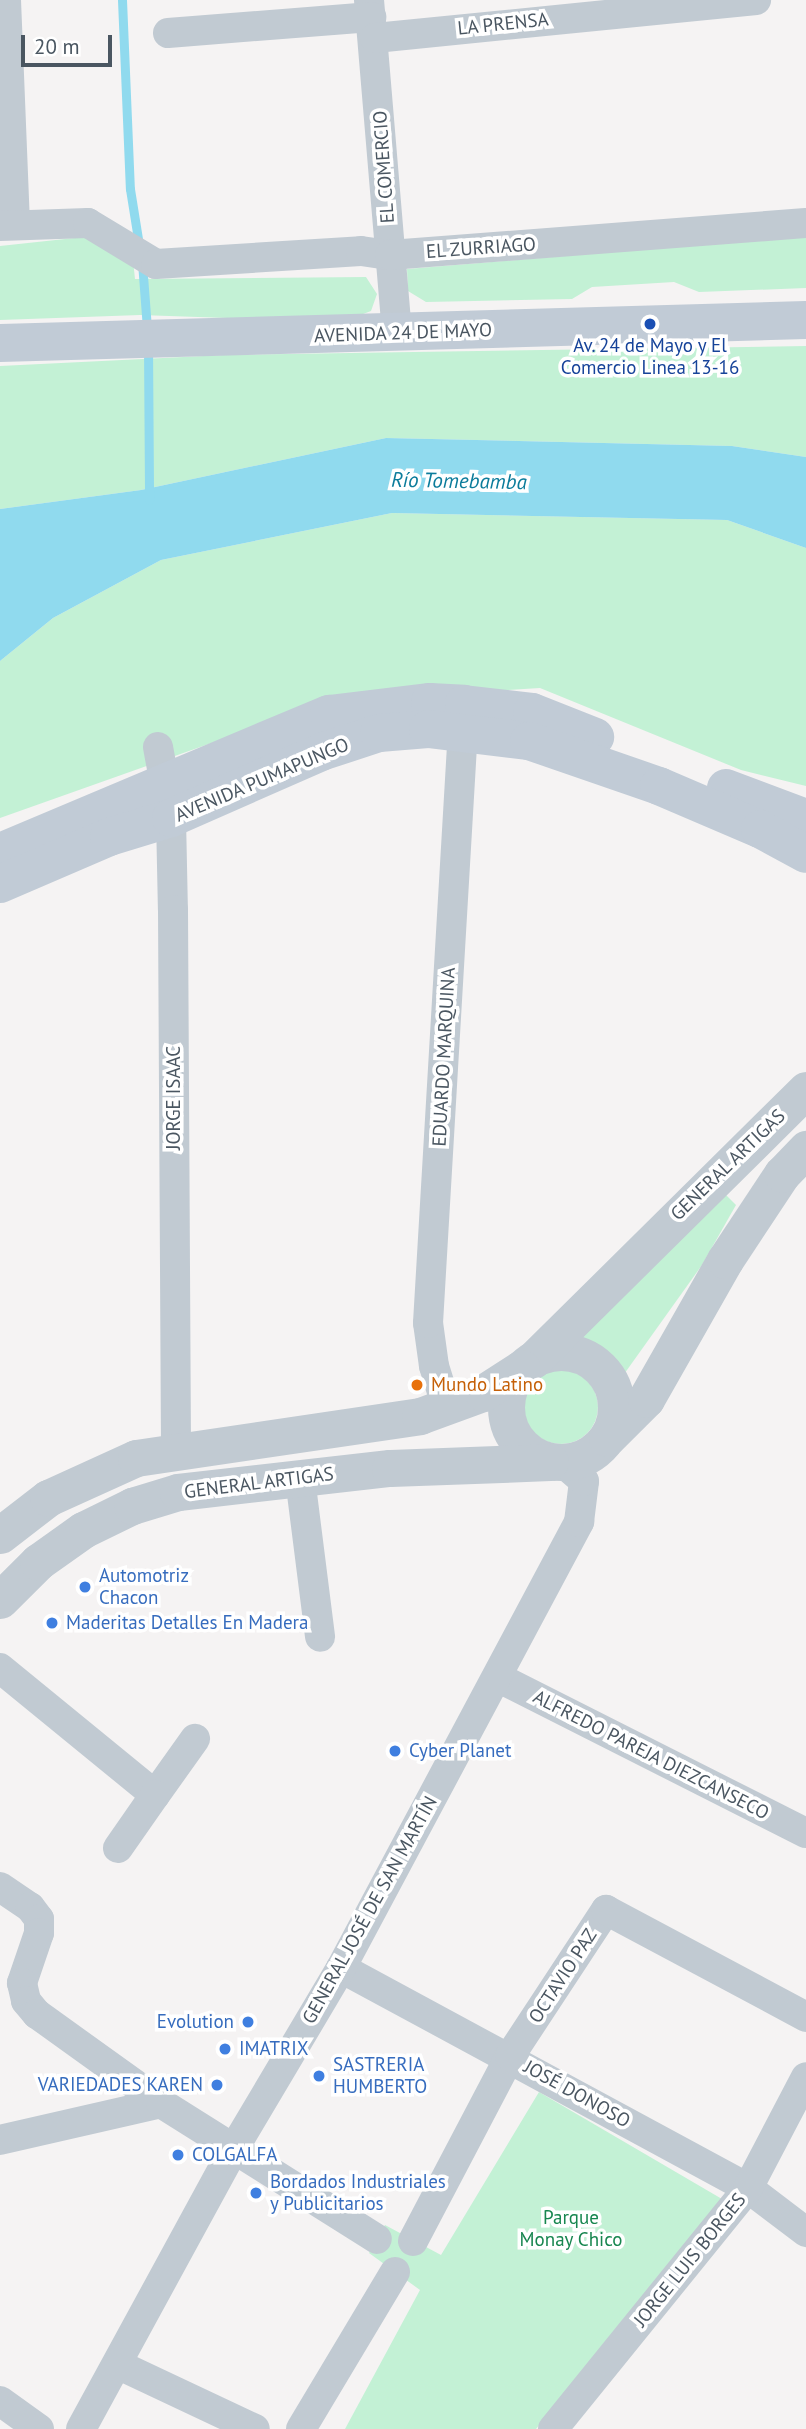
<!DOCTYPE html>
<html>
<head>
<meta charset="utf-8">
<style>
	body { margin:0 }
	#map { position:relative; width:806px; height:2429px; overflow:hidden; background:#f5f3f3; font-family:"PT Sans",sans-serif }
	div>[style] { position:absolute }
	.green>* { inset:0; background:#c3f1d5 }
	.round { border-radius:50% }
	.water>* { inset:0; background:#90daee }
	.stream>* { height:9px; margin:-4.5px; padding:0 4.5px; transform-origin:4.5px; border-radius:4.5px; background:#90daee }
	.minor>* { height:30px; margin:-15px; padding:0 15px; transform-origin:15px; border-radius:15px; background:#c1cad2 }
	.tertiary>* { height:37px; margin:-18.5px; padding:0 18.5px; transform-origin:18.5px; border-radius:18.5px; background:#c1cad2 }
	.tertiary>.ring { margin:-18.5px; padding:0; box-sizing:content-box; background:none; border:37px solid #c1cad2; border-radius:50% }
	.secondary>* { height:38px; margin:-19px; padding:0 19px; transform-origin:19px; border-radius:19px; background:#c1cbd6 }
	.dots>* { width:19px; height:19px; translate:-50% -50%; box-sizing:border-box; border:4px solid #fff; border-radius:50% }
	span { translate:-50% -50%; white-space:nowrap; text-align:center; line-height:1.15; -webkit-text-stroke:7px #fff; paint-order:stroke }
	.street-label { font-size:19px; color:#4a5661 }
	.transit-label { font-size:19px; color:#164399 }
	.food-label { font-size:19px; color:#c56008 }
	.left { translate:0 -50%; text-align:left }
	.shop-label { font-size:19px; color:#366cbe }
	.right { translate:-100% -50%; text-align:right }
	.park-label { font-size:19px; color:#17864f }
	.water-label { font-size:21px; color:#0c7c9b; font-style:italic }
	.scale { position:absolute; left:21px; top:35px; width:91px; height:32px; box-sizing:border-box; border:4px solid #4a5661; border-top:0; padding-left:9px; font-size:21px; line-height:24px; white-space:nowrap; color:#4a5661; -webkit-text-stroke:5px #fff; paint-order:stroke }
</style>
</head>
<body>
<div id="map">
	<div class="green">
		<i style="clip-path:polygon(130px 232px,135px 279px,366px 277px,377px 294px,371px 311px,342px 322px,140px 315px,0 320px,0 246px)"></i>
		<i style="clip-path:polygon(806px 236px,806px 288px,699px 292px,674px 282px,592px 287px,572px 299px,426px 302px,408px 291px,407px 269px)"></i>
		<i style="clip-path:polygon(806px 346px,806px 457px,732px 446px,386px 438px,141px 490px,0 509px,0 366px,224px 355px)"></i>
		<i style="clip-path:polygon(392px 513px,727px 520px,806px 548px,806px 786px,741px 770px,540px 688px,327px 702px,0 818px,0 661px,53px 618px,161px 560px)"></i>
		<i style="clip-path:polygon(726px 1195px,736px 1205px,702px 1265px,622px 1377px,579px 1336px)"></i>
		<i class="round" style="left:524px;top:1370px;width:74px;height:74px"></i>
		<i style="clip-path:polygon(539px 2092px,722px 2199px,536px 2429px,345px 2429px,420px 2290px,369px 2253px,385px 2225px,441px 2255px)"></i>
	</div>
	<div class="water">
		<i style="clip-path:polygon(386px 438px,732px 446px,806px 457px,806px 548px,727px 520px,392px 513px,161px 560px,53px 618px,0 661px,0 509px,141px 490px)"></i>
	</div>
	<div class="stream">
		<i style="left:122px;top:0;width:189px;rotate:87.6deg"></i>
		<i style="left:130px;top:189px;width:57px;rotate:80.9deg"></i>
		<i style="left:142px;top:262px;width:66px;rotate:85.7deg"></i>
		<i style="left:148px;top:346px;width:154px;rotate:89.6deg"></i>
	</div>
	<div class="minor">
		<i style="left:6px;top:0;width:224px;rotate:87.7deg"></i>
		<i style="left:369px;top:0;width:335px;rotate:85.2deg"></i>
		<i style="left:168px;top:33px;width:204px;rotate:-4.5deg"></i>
		<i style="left:375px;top:38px;width:383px;rotate:-5.7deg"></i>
		<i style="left:0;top:226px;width:88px;rotate:-2deg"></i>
		<i style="left:88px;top:223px;width:79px;rotate:31.1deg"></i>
		<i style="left:156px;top:264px;width:205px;rotate:-3.6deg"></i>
		<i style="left:361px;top:251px;width:29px;rotate:8deg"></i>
		<i style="left:390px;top:255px;width:417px;rotate:-4.4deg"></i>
		<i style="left:158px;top:747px;width:72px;rotate:79.6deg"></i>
		<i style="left:171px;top:818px;width:92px;rotate:88.8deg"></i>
		<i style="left:173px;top:910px;width:540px;rotate:89.68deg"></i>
		<i style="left:447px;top:1408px;width:44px;rotate:-107.2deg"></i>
		<i style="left:434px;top:1366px;width:43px;rotate:-97.9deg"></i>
		<i style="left:428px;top:1323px;width:613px;rotate:-86.63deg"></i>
		<i style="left:300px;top:1478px;width:160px;rotate:82.8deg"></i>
		<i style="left:0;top:1668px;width:200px;rotate:39.3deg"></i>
		<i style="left:155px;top:1795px;width:69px;rotate:-54.5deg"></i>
		<i style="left:497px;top:1677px;width:346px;rotate:26.8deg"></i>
		<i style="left:118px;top:1848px;width:65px;rotate:-55.1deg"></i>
		<i style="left:0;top:1887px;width:36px;rotate:34deg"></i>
		<i style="left:30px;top:1907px;width:15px;rotate:53deg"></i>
		<i style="left:39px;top:1919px;width:14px;rotate:90deg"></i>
		<i style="left:39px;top:1933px;width:53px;rotate:108.8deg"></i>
		<i style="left:22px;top:1983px;width:18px;rotate:77deg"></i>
		<i style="left:26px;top:2001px;width:17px;rotate:50deg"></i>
		<i style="left:37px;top:2014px;width:153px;rotate:35.7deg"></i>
		<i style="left:341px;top:1968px;width:463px;rotate:28.4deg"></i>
		<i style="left:748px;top:2188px;width:73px;rotate:37.2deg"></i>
		<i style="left:0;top:2140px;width:165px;rotate:-12.9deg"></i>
		<i style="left:161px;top:2103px;width:255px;rotate:32.2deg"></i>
		<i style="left:413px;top:2241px;width:209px;rotate:-62.3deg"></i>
		<i style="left:510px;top:2056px;width:175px;rotate:-56.7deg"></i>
		<i style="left:606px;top:1910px;width:227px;rotate:28.1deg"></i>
		<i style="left:119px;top:2365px;width:150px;rotate:25.2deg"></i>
		<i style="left:0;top:2401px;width:48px;rotate:35.7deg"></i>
		<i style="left:81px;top:2429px;width:318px;rotate:-61.4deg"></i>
		<i style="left:233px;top:2150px;width:212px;rotate:-59.3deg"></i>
		<i style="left:341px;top:1968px;width:506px;rotate:-61.91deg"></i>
		<i style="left:579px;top:1522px;width:41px;rotate:-83deg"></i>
		<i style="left:584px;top:1481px;width:28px;rotate:-139deg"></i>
		<i style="left:301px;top:2429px;width:183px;rotate:-59.1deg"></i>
		<i style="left:553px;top:2429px;width:310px;rotate:-51deg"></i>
		<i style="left:748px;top:2188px;width:125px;rotate:-62.4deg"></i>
	</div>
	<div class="tertiary">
		<i class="ring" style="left:506px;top:1352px;width:73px;height:73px"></i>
		<i style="left:533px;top:1360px;width:384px;rotate:-44.7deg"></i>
		<i style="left:607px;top:1438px;width:55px;rotate:-45deg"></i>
		<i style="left:646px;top:1399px;width:160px;rotate:-60.4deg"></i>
		<i style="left:725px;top:1260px;width:103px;rotate:-56.5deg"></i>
		<i style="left:782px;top:1174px;width:35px;rotate:-46deg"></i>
		<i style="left:0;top:1535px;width:61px;rotate:-37.6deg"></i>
		<i style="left:48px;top:1498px;width:97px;rotate:-24.4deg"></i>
		<i style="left:136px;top:1458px;width:287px;rotate:-8.4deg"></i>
		<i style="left:420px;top:1416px;width:67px;rotate:-20.1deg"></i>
		<i style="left:483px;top:1393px;width:46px;rotate:-32.7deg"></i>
		<i style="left:0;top:1600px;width:54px;rotate:-45deg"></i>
		<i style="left:38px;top:1562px;width:55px;rotate:-35.4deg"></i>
		<i style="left:83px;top:1530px;width:55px;rotate:-26.1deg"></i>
		<i style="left:132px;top:1506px;width:48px;rotate:-16.9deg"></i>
		<i style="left:178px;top:1492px;width:213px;rotate:-6.5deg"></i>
		<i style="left:390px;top:1468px;width:160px;rotate:-2.1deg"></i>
	</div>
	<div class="secondary">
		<i style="left:0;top:343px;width:806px;rotate:-1.63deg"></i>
		<i style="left:726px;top:788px;width:85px;rotate:20.6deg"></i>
		<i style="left:0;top:852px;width:357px;rotate:-22.8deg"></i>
		<i style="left:329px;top:714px;width:102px;rotate:-6.8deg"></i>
		<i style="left:430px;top:702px;width:34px;rotate:3deg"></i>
		<i style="left:464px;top:704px;width:68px;rotate:6.7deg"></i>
		<i style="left:532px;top:712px;width:68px;rotate:21.6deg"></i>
		<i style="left:0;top:884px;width:119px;rotate:-23.3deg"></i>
		<i style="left:109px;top:837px;width:65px;rotate:-17deg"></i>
		<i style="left:171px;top:818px;width:164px;rotate:-23.7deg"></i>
		<i style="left:321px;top:752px;width:61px;rotate:-18.1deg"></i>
		<i style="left:379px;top:733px;width:49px;rotate:-4.7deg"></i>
		<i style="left:428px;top:729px;width:102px;rotate:6.8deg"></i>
		<i style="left:529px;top:741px;width:138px;rotate:19.1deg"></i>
		<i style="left:659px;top:786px;width:110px;rotate:23.1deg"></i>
		<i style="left:760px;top:829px;width:52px;rotate:28.5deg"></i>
	</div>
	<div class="dots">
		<i style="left:650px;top:324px;background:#1a4fb4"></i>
		<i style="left:417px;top:1385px;background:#e8710a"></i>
		<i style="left:85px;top:1587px;background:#3f7fe0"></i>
		<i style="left:52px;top:1623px;background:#3f7fe0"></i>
		<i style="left:395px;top:1751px;background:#3f7fe0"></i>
		<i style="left:248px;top:2022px;background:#3f7fe0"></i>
		<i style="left:225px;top:2049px;background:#3f7fe0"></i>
		<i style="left:319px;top:2076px;background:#3f7fe0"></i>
		<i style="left:217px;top:2085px;background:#3f7fe0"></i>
		<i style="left:178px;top:2155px;background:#3f7fe0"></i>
		<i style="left:256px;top:2193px;background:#3f7fe0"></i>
	</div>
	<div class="street-label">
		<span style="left:503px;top:24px;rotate:-6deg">LA PRENSA</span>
		<span style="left:384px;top:167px;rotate:-94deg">EL COMERCIO</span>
		<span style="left:481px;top:248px;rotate:-4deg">EL ZURRIAGO</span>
		<span style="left:403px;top:333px;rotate:-2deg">AVENIDA 24 DE MAYO</span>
		<span style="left:262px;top:780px;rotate:-23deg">AVENIDA PUMAPUNGO</span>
		<span style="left:444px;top:1057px;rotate:-87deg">EDUARDO MARQUINA</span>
		<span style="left:174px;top:1098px;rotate:-90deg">JORGE ISAAC</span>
		<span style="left:728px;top:1165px;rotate:-44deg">GENERAL ARTIGAS</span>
		<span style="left:259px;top:1483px;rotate:-7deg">GENERAL ARTIGAS</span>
		<span style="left:651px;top:1755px;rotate:27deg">ALFREDO PAREJA DIEZCANSECO</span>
		<span style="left:370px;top:1910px;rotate:-61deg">GENERAL JOSÉ DE SAN MARTÍN</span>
		<span style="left:563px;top:1976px;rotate:-57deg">OCTAVIO PAZ</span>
		<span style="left:577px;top:2094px;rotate:29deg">JOSÉ DONOSO</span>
		<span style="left:690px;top:2260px;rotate:-51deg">JORGE LUIS BORGES</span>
	</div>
	<div class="transit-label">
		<span style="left:650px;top:357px">Av. 24 de Mayo y El<br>Comercio Linea 13-16</span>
	</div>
	<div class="food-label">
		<span class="left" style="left:431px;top:1385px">Mundo Latino</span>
	</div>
	<div class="shop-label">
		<span class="left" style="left:99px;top:1587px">Automotriz<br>Chacon</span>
		<span class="left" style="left:66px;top:1623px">Maderitas Detalles En Madera</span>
		<span class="left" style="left:409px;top:1751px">Cyber Planet</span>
		<span class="right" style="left:234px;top:2022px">Evolution</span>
		<span class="left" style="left:239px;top:2049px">IMATRIX</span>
		<span class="left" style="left:333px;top:2076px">SASTRERIA<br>HUMBERTO</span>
		<span class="right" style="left:203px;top:2085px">VARIEDADES KAREN</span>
		<span class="left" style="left:192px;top:2155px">COLGALFA</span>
		<span class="left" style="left:270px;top:2193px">Bordados Industriales<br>y Publicitarios</span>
	</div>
	<div class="park-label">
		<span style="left:571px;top:2229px">Parque<br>Monay Chico</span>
	</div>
	<div class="water-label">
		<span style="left:459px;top:481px;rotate:1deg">Río Tomebamba</span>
	</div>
	<div class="scale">20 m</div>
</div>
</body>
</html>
